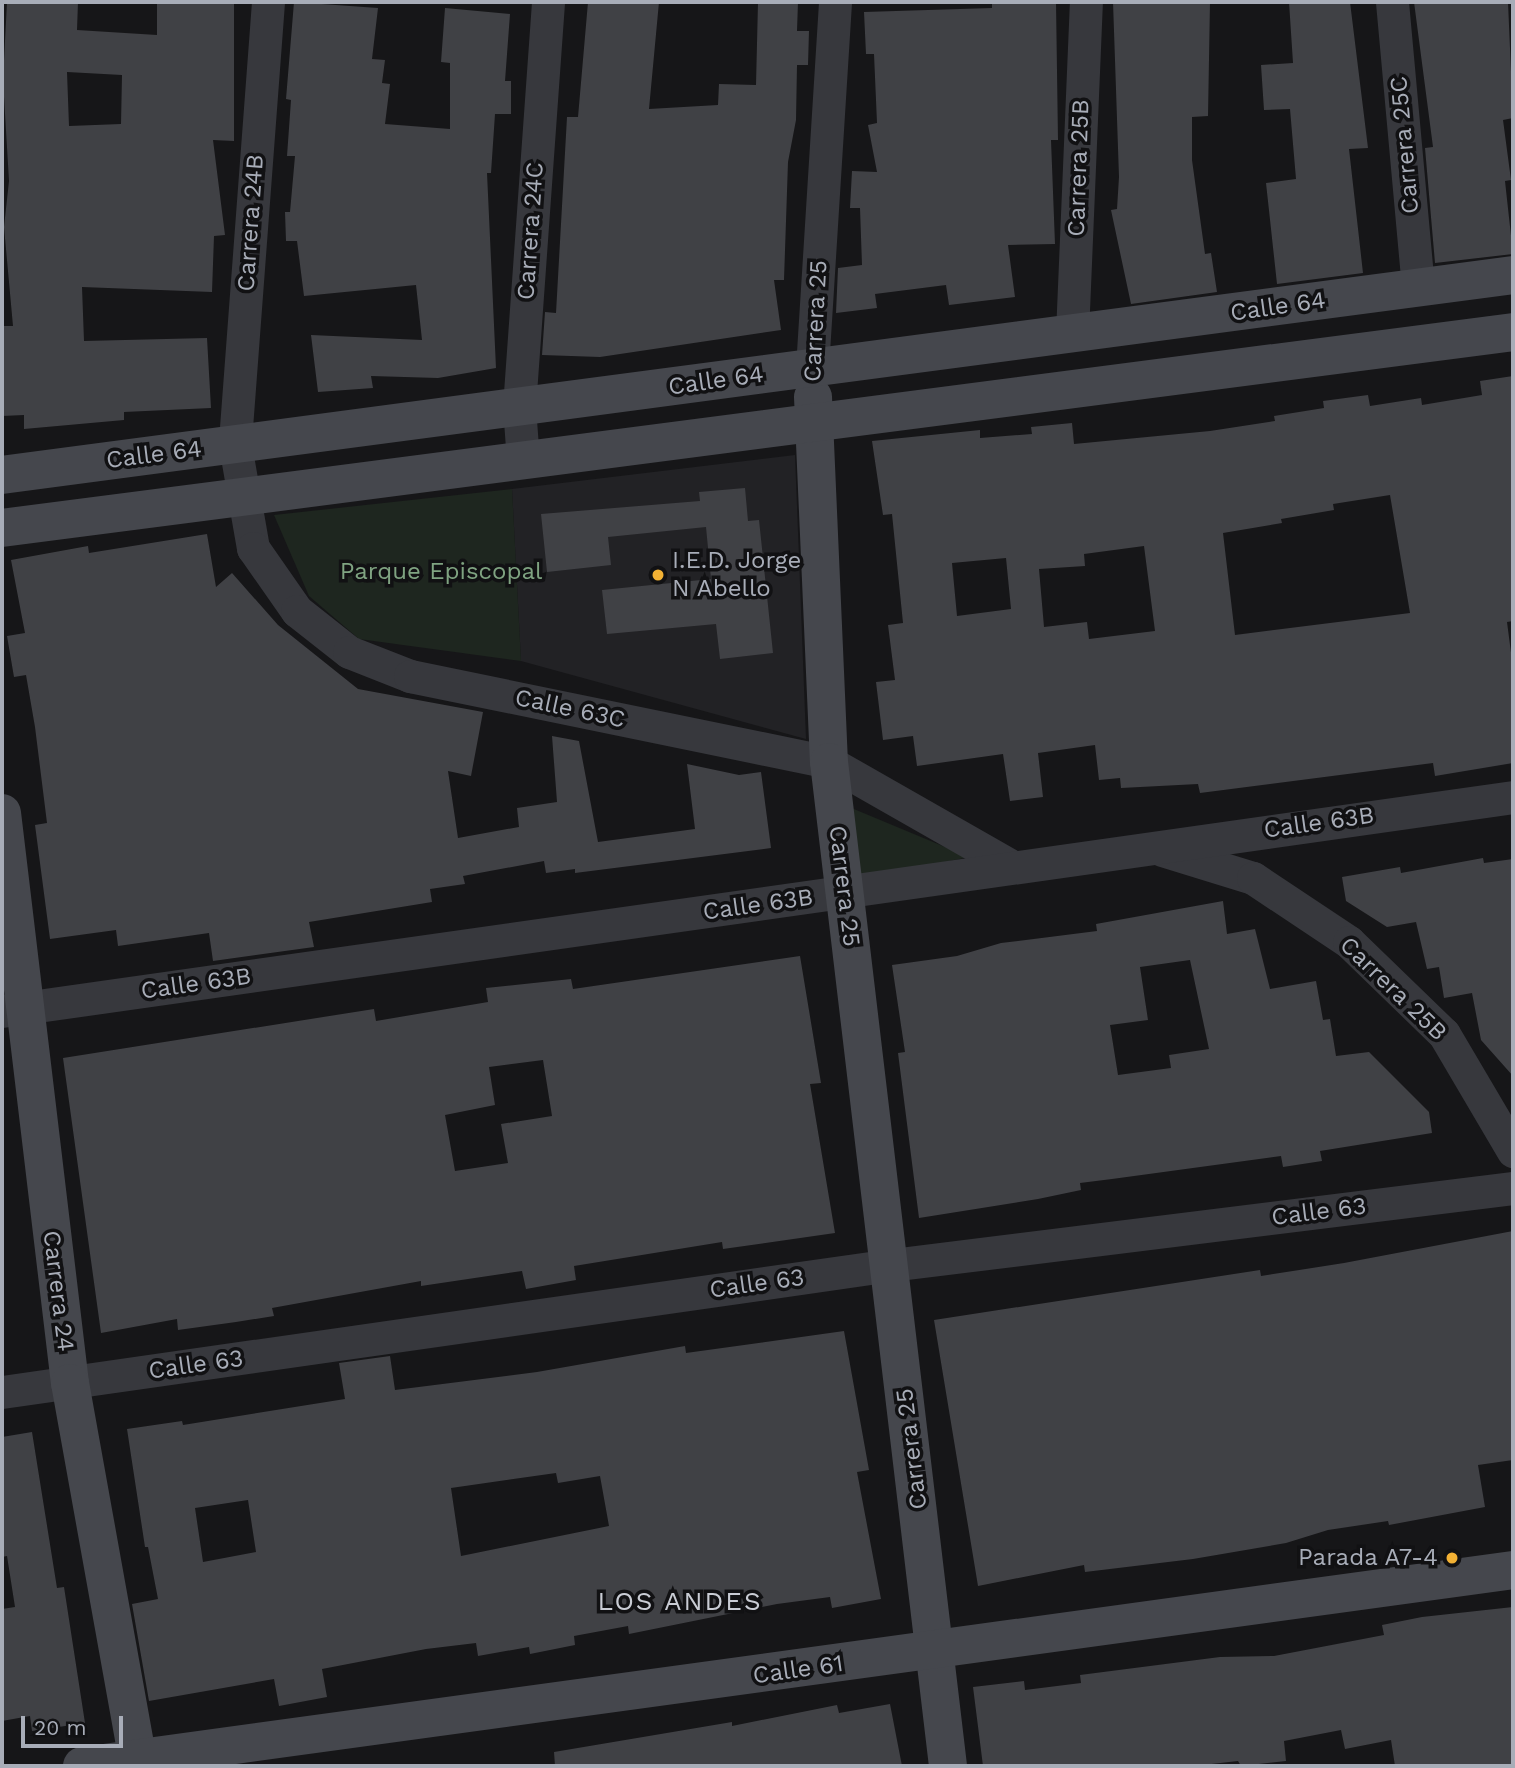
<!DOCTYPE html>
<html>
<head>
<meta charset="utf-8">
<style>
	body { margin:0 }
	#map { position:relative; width:1515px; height:1768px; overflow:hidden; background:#161618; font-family:"Work Sans",sans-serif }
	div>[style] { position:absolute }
	.built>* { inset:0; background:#222225 }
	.green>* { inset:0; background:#1e261f }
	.building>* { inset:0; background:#404145 }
	.street>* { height:33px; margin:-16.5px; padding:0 16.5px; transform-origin:16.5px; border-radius:16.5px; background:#37383d }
	.secondary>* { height:38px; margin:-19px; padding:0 19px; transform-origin:19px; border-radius:19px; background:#45474d }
	.dots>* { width:19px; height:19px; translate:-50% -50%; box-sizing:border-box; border:4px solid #111113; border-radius:50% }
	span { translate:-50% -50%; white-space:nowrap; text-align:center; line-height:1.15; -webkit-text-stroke:7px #111113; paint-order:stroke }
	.street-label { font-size:24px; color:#a8adb8 }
	.poi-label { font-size:24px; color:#a8adb8 }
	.left { translate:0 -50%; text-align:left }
	.right { translate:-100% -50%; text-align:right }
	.park-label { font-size:24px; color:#7fa381 }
	.neighbourhood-label { font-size:26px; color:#c9ccd4; letter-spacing:2px }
	.frame { position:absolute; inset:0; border:4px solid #a8adb8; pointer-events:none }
	.scale { position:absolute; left:21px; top:1716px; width:102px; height:32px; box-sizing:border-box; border:4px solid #a8adb8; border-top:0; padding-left:9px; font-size:21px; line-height:24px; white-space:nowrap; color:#a8adb8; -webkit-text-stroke:5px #111113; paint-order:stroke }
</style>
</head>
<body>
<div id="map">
	<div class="built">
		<i style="clip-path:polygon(795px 455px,806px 739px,521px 661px,512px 489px)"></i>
	</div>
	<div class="green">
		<i style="clip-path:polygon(512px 489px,521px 661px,359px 639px,309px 596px,274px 515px)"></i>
		<i style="clip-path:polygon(849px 807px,969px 857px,852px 881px)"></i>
	</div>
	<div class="building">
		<i style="clip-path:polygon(evenodd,7px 2px,78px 2px,77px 30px,157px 35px,157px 2px,234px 2px,234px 141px,213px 140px,225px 235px,214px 236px,212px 292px,82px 287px,84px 341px,207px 338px,211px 408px,124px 412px,124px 420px,24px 429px,24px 415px,2px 416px,2px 326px,13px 326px,4px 227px,9px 181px,3px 80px,7px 2px,67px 72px,122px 75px,121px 124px,69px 126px,67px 72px)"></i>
		<i style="clip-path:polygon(294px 2px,378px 8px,372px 59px,385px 60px,382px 83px,390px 84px,385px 124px,450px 129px,450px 63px,441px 62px,445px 8px,510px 14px,505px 81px,511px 81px,511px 114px,495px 114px,491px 173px,487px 173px,496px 368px,438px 378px,371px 376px,373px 388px,318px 392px,311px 335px,422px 340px,416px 285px,304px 296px,297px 241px,286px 241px,285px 212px,290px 212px,295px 156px,287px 156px,291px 100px,286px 99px)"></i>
		<i style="clip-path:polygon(588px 2px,659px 2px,649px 109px,718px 105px,719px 84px,756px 85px,758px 2px,798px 2px,797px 31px,809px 31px,808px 65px,797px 65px,796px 120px,788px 162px,784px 280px,774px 280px,781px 330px,600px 357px,542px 355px,545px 312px,556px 313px,567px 117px,578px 117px)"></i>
		<i style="clip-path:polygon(992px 2px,1056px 2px,1058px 140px,1051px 140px,1055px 244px,1008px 245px,1015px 297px,949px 305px,946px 285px,875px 294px,877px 308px,836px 313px,838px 268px,862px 265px,860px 208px,850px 208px,852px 171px,877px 172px,868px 125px,877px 123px,874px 54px,866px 54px,864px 12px,992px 8px)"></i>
		<i style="clip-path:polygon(1113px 2px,1210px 2px,1208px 116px,1192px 117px,1192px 160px,1205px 254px,1211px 253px,1217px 292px,1131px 304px,1111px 210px,1117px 209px,1119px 177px)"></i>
		<i style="clip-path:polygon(1289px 2px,1350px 2px,1368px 148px,1349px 149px,1363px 273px,1277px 284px,1266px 183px,1296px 179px,1290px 109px,1264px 110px,1261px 65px,1293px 63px)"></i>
		<i style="clip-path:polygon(1414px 2px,1508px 2px,1513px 118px,1503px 120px,1511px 180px,1505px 181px,1513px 254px,1435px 263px,1425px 148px,1433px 147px)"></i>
		<i style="clip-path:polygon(evenodd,1513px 376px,1513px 621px,1507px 622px,1513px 668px,1513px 763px,1435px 776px,1433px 763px,1200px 793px,1198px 784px,1121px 788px,1120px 778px,1099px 780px,1095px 745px,1038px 753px,1043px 797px,1010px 801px,1003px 754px,917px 766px,913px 736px,883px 740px,876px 682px,895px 680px,888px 625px,903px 623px,892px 514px,883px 515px,872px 441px,980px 430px,980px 438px,1032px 434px,1031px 427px,1072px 423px,1074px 444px,1210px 431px,1275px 421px,1274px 416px,1324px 408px,1323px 401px,1368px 395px,1370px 406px,1421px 398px,1422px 405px,1482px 395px,1480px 381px,1513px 376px,1390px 495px,1410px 613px,1235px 635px,1223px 533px,1282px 523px,1281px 519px,1334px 510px,1333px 504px,1390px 495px,1513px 376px,1144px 546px,1155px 631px,1089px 639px,1087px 622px,1044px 627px,1039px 569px,1085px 566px,1084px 554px,1144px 546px,1513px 376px,1006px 558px,1011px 609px,957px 616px,952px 563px,1006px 558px)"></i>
		<i style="clip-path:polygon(745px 488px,748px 521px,759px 520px,773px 653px,720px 659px,716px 624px,607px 634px,602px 590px,711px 579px,706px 527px,608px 537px,611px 565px,547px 572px,541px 514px,700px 501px,699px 492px)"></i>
		<i style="clip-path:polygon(207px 534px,216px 587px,232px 573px,278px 625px,358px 689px,483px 712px,471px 776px,448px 771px,458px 838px,519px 827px,517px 808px,557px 802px,552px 736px,579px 741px,598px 842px,695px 829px,687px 764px,739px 775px,761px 772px,771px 848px,575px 873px,575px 869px,546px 873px,544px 861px,463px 876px,465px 884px,430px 889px,432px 902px,309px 922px,314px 947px,213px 961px,209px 933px,118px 946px,116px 930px,50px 939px,35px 825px,47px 823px,35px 727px,26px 675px,14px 677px,7px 636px,25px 633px,11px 560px,88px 546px,89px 553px)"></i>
		<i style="clip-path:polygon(1483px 858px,1484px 863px,1513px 859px,1513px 1076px,1481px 1040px,1472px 993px,1444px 998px,1439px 967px,1427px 969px,1416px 922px,1387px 927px,1346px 901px,1342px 877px,1400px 867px,1401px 873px)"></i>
		<i style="clip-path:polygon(evenodd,1223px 901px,1227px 934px,1255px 929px,1270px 989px,1316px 981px,1323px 1020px,1330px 1019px,1336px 1056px,1369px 1052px,1429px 1112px,1432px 1133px,1320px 1151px,1322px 1161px,1283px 1167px,1281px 1156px,1112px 1179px,1080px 1183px,1081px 1190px,1038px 1199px,919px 1218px,898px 1053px,905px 1052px,892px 965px,957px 956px,1001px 943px,1097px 931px,1096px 924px,1223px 901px,1190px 960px,1209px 1049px,1169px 1055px,1171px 1068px,1118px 1075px,1110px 1025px,1148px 1020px,1140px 967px,1190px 960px)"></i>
		<i style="clip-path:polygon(evenodd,800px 956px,821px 1083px,810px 1084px,835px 1233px,723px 1249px,722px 1242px,574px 1266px,576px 1280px,526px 1289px,522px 1271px,421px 1286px,421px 1281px,272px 1308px,274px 1316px,236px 1322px,178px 1330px,177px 1319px,101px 1333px,63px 1058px,374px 1009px,376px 1021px,488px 1002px,486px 988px,571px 979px,573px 989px,800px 956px,543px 1060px,552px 1116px,501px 1124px,508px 1163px,455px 1171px,445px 1115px,495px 1105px,489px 1067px,543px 1060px)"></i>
		<i style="clip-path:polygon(1513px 1231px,1513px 1460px,1478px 1465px,1485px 1507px,1389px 1525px,1388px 1521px,1328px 1530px,1286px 1543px,1193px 1559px,1085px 1572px,1084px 1565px,978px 1586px,934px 1320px,1260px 1270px,1261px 1276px,1344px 1263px)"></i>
		<i style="clip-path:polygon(evenodd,844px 1331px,869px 1470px,857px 1472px,881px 1599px,832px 1608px,830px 1597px,777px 1604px,629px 1634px,628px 1626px,574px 1636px,575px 1645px,530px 1654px,529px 1647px,478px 1656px,476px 1643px,426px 1649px,322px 1669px,327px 1697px,279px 1706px,274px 1679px,149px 1701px,132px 1604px,158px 1599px,148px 1547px,145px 1547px,127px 1429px,182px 1421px,183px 1425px,345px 1399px,339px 1363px,390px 1356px,395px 1390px,537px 1372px,685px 1346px,686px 1353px,844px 1331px,556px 1473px,558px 1483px,600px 1476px,609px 1526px,461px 1556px,451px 1488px,556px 1473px,844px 1331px,248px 1500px,256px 1552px,203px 1562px,195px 1508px,248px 1500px)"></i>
		<i style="clip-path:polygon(32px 1432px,57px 1588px,64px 1587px,85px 1723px,32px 1731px,30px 1716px,2px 1721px,2px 1609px,15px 1607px,7px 1556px,2px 1557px,2px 1437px)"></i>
		<i style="clip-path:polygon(1513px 1607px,1513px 1766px,1395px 1766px,1391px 1740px,1345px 1749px,1341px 1730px,1284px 1741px,1286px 1761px,1241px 1766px,1238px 1761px,1194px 1766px,983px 1766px,973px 1687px,1024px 1681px,1025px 1690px,1081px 1683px,1080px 1675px,1220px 1657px,1274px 1656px,1384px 1635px,1382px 1625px,1422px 1617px)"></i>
		<i style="clip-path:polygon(890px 1704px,902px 1766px,555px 1766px,554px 1752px,732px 1722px,732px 1726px,837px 1705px,839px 1713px)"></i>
	</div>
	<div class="street">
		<i style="left:268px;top:2px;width:444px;rotate:94.3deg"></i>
		<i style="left:235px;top:445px;width:105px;rotate:80.1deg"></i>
		<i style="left:253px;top:548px;width:77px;rotate:55.1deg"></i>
		<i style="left:297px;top:611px;width:66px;rotate:38.3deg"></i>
		<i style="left:349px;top:652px;width:66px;rotate:21.5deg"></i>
		<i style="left:410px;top:676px;width:428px;rotate:11.6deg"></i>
		<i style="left:829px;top:762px;width:212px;rotate:29.7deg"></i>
		<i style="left:1392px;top:2px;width:287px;rotate:84.8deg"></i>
		<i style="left:1072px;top:334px;width:332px;rotate:-87.6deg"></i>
		<i style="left:812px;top:368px;width:367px;rotate:-86.4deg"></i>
		<i style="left:523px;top:461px;width:54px;rotate:-94.2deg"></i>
		<i style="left:519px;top:407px;width:406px;rotate:-85.9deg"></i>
		<i style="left:1162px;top:850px;width:95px;rotate:17.1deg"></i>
		<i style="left:1253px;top:878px;width:115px;rotate:33.7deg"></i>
		<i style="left:1349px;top:942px;width:132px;rotate:44.1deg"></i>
		<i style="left:1444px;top:1034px;width:136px;rotate:59.5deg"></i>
		<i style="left:2px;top:1011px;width:1526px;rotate:-8.06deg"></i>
		<i style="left:2px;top:1392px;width:898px;rotate:-8.13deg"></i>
		<i style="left:891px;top:1265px;width:627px;rotate:-7.06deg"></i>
	</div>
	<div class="secondary">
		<i style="left:813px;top:397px;width:365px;rotate:87.5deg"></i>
		<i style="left:829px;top:762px;width:1011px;rotate:83.24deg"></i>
		<i style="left:2px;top:475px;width:1524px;rotate:-7.54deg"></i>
		<i style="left:2px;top:528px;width:1524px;rotate:-7.39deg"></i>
		<i style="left:2px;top:813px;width:574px;rotate:83.2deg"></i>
		<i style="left:70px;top:1383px;width:389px;rotate:79.8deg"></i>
		<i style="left:82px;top:1766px;width:1444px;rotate:-7.8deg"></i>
	</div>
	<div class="dots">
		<i style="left:658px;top:575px;background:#f2b134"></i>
		<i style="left:1452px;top:1558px;background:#f2b134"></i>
	</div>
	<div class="street-label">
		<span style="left:1405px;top:145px;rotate:-95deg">Carrera 25C</span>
		<span style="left:1079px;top:168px;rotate:-88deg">Carrera 25B</span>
		<span style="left:251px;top:223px;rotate:-86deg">Carrera 24B</span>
		<span style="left:531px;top:231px;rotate:-86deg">Carrera 24C</span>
		<span style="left:1278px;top:307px;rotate:-8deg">Calle 64</span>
		<span style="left:816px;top:321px;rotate:-87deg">Carrera 25</span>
		<span style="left:716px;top:381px;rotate:-8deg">Calle 64</span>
		<span style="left:154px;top:455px;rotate:-7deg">Calle 64</span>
		<span style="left:570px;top:709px;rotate:12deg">Calle 63C</span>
		<span style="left:1319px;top:823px;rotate:-8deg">Calle 63B</span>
		<span style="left:844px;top:886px;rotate:83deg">Carrera 25</span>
		<span style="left:758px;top:905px;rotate:-8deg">Calle 63B</span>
		<span style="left:196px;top:984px;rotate:-8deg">Calle 63B</span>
		<span style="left:1393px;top:989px;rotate:44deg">Carrera 25B</span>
		<span style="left:1319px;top:1212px;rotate:-7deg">Calle 63</span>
		<span style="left:757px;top:1284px;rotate:-8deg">Calle 63</span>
		<span style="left:58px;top:1291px;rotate:83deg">Carrera 24</span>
		<span style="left:196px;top:1365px;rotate:-8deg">Calle 63</span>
		<span style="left:912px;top:1449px;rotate:-97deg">Carrera 25</span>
		<span style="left:798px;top:1670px;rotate:-8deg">Calle 61</span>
	</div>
	<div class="poi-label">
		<span class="left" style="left:672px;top:575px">I.E.D. Jorge<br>N Abello</span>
		<span class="right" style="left:1438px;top:1558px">Parada A7-4</span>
	</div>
	<div class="park-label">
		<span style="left:441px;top:572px">Parque Episcopal</span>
	</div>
	<div class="neighbourhood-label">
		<span style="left:680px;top:1602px">LOS ANDES</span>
	</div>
	<div class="frame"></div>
	<div class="scale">20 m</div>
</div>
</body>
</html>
